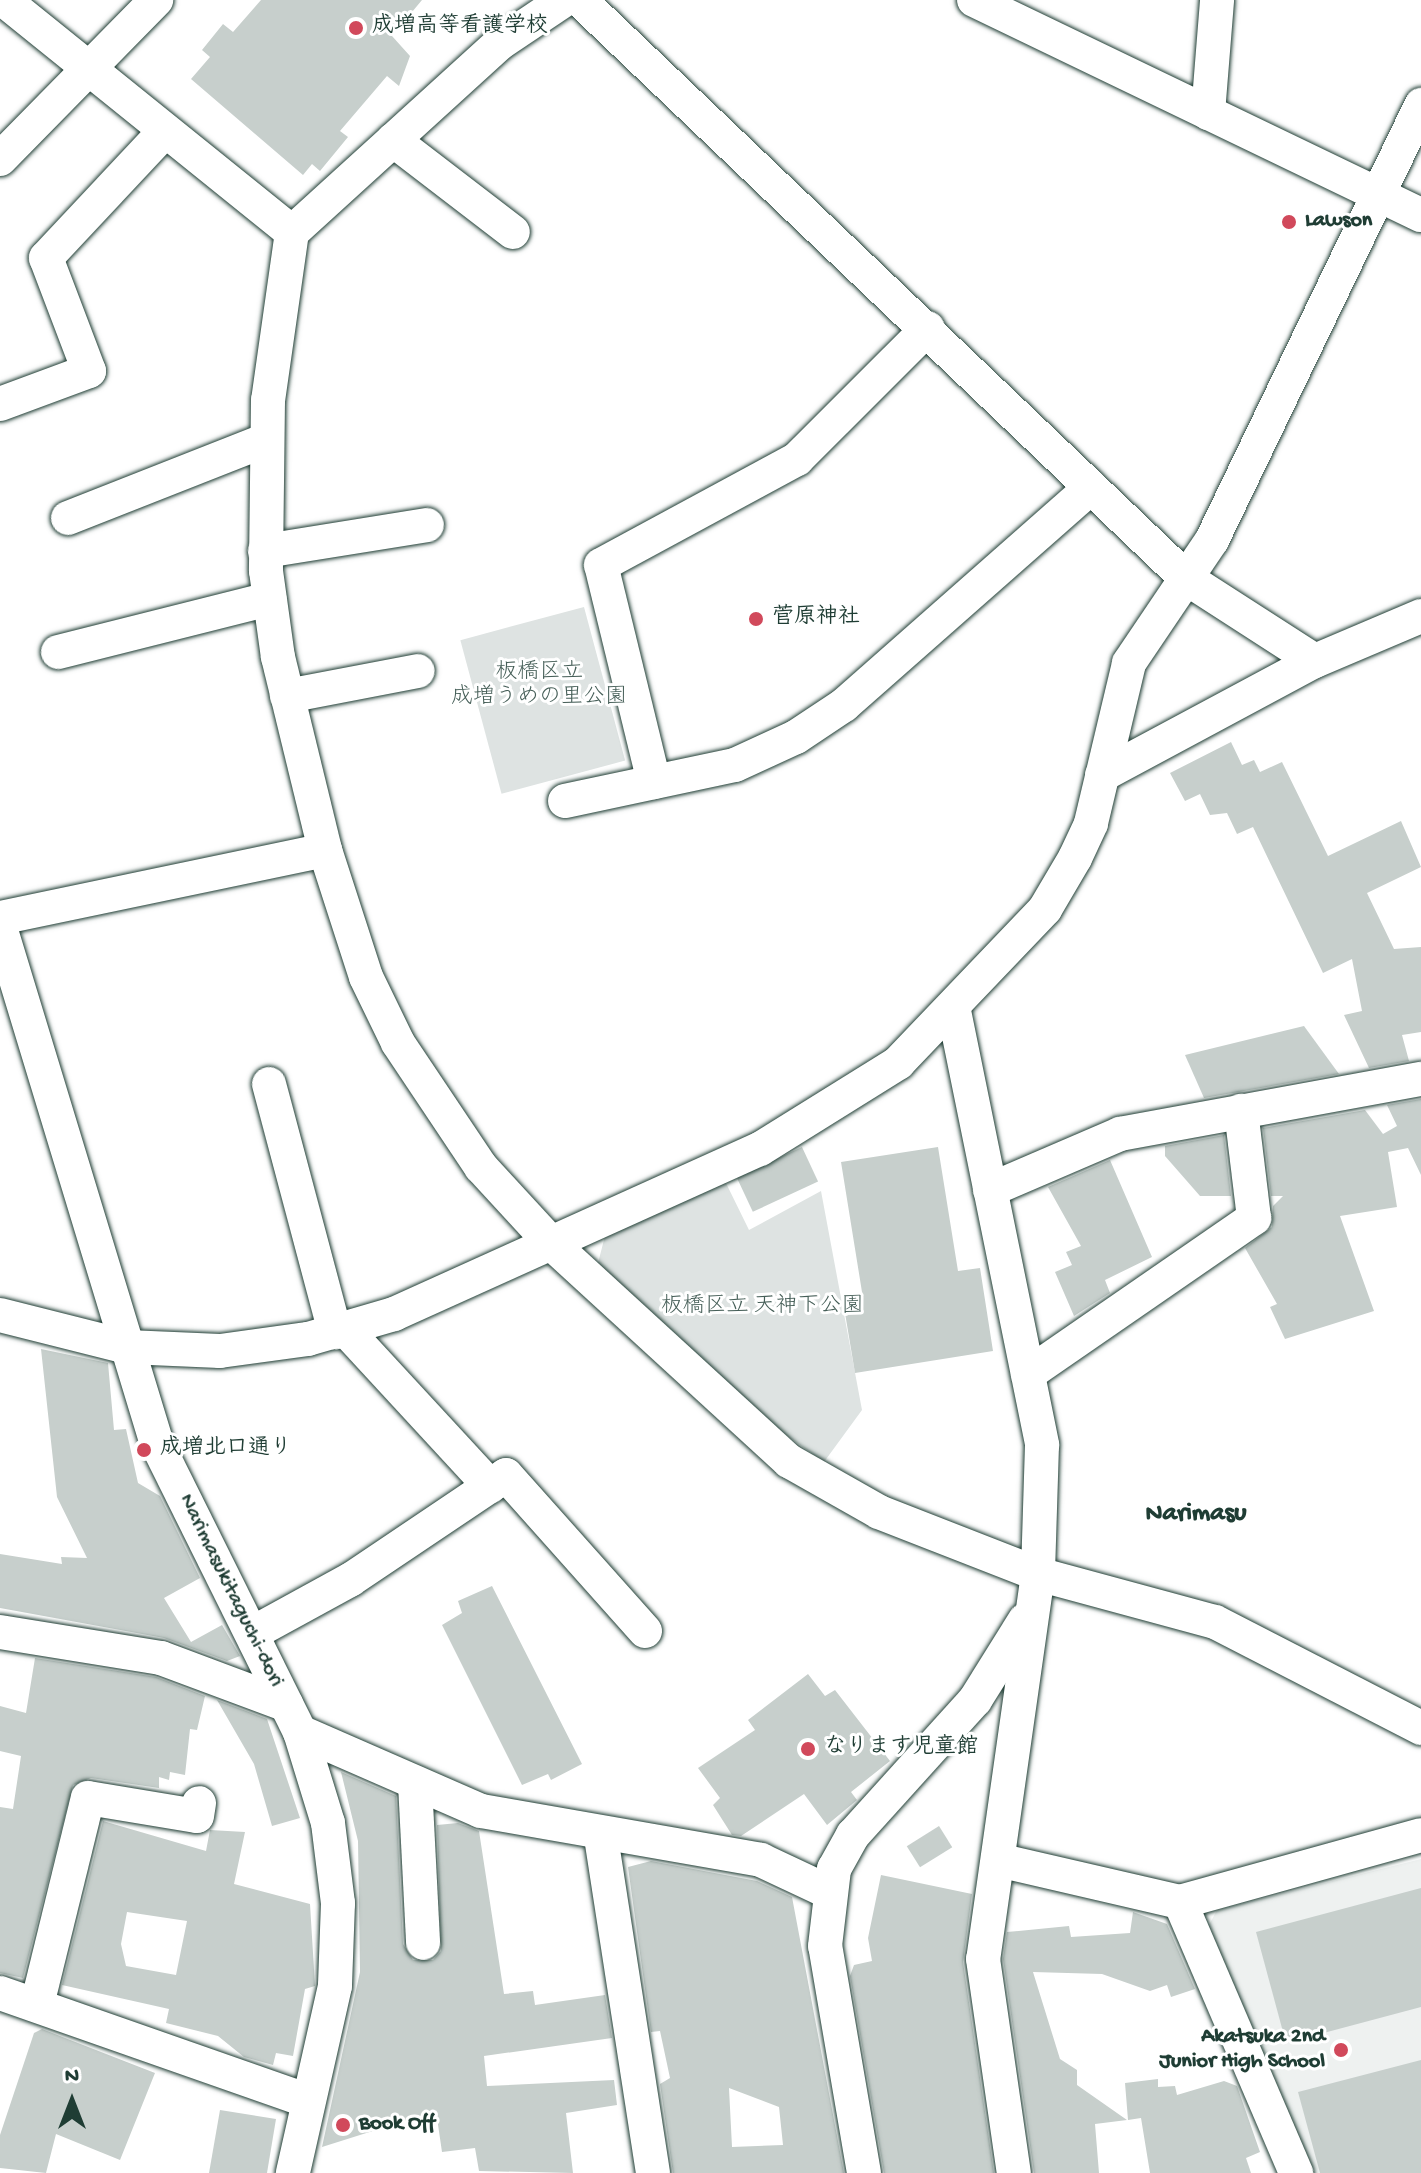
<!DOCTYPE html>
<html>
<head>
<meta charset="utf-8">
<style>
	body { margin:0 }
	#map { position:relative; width:1421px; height:2173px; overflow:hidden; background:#fff; font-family:"Gochi Hand","Klee One",sans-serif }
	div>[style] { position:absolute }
	.built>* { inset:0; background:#eef1f0 }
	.green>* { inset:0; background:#dee3e2; transform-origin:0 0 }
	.building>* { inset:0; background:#c7cfcc; transform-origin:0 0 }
	.roads { filter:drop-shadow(0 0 2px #1f3d34) drop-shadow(0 0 2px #1f3d34) }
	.minor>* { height:34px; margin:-17px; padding:0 17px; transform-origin:17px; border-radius:17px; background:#fff }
	.dots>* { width:22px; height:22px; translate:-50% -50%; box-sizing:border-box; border:4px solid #fff; border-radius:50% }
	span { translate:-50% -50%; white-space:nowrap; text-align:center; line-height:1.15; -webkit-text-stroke:6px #fff; paint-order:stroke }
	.poi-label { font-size:22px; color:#1f3d34; font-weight:700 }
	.left { translate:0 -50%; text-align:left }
	.right { translate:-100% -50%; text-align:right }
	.park-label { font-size:22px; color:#455e57 }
	.street-label { font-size:22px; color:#1f3d34 }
	.quarter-label { font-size:26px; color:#1f3d34; font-weight:700 }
	.north { position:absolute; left:32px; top:2061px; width:80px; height:80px; -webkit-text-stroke:6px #fff; paint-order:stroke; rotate:0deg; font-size:22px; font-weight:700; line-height:32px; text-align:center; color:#1f3d34 }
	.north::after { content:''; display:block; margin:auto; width:28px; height:36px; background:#1f3d34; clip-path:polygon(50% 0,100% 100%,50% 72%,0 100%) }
</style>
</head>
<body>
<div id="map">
	<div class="built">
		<i style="clip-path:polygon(1421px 1859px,1421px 2173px,1314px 2173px,1208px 1927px,1217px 1910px)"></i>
	</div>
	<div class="green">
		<i style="left:584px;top:607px;width:159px;height:128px;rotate:75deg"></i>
		<i style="clip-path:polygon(724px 1179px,749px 1230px,821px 1191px,862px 1410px,824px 1462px,754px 1412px,598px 1263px,606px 1232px)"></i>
	</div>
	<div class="building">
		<i style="clip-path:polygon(261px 0,422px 0,392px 36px,410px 56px,399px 86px,387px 76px,340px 131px,348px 137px,320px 171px,312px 164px,303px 175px,191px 79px,210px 57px,202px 50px,223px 24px,233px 32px)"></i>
		<i style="clip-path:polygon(1231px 742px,1242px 765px,1254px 760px,1260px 772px,1282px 762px,1328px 856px,1401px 821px,1421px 867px,1367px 893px,1394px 949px,1421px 947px,1421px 1032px,1402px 1035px,1409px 1061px,1369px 1068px,1344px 1015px,1362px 1011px,1352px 959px,1323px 973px,1253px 827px,1237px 834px,1227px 813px,1210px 815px,1200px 794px,1185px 801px,1170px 773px)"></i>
		<i style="clip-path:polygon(1304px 1026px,1339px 1074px,1204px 1098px,1185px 1055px)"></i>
		<i style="clip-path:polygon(1421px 1099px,1421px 1175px,1408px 1148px,1388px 1152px,1397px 1207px,1340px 1216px,1374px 1311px,1285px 1339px,1270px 1307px,1277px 1304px,1245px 1248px,1272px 1227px,1273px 1206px,1283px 1196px,1271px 1196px,1263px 1128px,1365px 1110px,1383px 1134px,1397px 1126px,1387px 1105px)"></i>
		<i style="clip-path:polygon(1224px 1135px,1231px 1196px,1200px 1196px,1165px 1156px,1165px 1146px)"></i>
		<i style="left:802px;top:1147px;width:38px;height:72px;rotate:65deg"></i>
		<i style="clip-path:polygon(938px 1147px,958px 1271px,980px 1268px,993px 1351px,855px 1373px,842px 1295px,862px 1292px,841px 1162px)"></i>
		<i style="clip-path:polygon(1110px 1160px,1152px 1257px,1105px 1280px,1110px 1293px,1074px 1316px,1055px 1272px,1072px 1265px,1066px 1252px,1081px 1246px,1048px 1187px)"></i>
		<i style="clip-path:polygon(41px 1349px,108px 1363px,114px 1430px,126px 1429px,138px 1483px,160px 1496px,200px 1578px,164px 1598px,191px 1642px,222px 1625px,240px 1656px,227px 1661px,164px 1638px,0 1608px,0 1554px,62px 1564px,61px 1557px,87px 1558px,57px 1497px)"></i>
		<i style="clip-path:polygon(492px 1586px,582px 1764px,551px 1780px,548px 1774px,522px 1785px,442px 1625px,462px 1613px,458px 1601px)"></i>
		<i style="clip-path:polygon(35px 1658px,156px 1677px,205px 1696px,197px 1730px,190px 1729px,185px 1775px,170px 1772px,169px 1780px,159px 1777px,159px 1788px,91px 1778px,73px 1785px,23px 1978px,0 1973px,0 1807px,13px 1809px,21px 1756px,0 1751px,0 1706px,26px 1713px)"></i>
		<i style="clip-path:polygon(808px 1674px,825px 1696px,835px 1690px,890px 1761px,851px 1792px,857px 1800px,827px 1825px,804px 1794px,741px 1836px,732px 1835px,713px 1805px,720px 1798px,698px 1768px,755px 1730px,748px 1720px)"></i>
		<i style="clip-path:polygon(217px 1700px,267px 1719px,300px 1818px,272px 1826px,254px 1764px)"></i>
		<i style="clip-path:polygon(341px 1772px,396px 1796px,403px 1944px,413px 1960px,433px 1960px,441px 1951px,437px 1825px,458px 1823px,479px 1831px,504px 1994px,533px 1991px,535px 2005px,605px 1995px,612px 2038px,484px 2056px,487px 2086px,614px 2080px,617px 2105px,566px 2113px,573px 2173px,479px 2171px,475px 2148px,442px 2152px,436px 2111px,322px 2147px,360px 1972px,358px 1841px)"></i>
		<i style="clip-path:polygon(evenodd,103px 1821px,206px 1851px,210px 1830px,245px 1832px,234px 1884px,310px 1904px,315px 1986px,305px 1989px,293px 2056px,276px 2053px,273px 2065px,244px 2057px,218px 2036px,166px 2023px,169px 2009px,62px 1985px,103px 1821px,127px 1912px,187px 1921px,176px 1975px,126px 1966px,121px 1944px,127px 1912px)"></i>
		<i style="left:939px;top:1826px;width:25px;height:38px;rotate:58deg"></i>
		<i style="clip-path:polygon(evenodd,651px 1861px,757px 1881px,792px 1897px,844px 2173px,673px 2173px,660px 2084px,670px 2078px,660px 2031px,651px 2032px,628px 1867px,651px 1861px,729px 2088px,779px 2107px,783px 2145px,732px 2147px,729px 2088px)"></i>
		<i style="clip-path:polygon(881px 1875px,972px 1894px,963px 1962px,994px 2173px,884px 2173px,850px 1976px,854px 1965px,872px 1961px,868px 1938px)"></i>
		<i style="clip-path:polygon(1421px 1888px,1421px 2007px,1286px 2043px,1256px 1932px)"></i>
		<i style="clip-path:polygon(1133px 1912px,1167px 1924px,1195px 1989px,1171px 1997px,1167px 1985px,1150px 1991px,1102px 1974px,1033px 1972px,1060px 2059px,1077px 2070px,1077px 2085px,1127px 2120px,1095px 2124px,1099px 2173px,1034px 2173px,1003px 1959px,1007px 1932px,1069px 1926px,1071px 1937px,1130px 1933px)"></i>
		<i style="clip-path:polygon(42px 2029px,155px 2073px,120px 2160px,56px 2134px,46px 2173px,0 2168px,0 2135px,34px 2033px)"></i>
		<i style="clip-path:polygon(1421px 2060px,1421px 2173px,1320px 2173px,1298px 2092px)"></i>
		<i style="clip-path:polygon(1158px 2079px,1158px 2087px,1175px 2086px,1177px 2095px,1224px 2081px,1237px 2086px,1260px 2152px,1246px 2158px,1251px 2173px,1150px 2173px,1141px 2118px,1128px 2120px,1125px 2083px)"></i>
		<i style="clip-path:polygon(220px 2110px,276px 2119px,267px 2173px,209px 2173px)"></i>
	</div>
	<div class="roads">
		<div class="minor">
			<i style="left:4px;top:0;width:370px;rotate:38.9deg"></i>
			<i style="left:564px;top:0;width:77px;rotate:146.1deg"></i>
			<i style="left:500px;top:43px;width:281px;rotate:137.7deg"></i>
			<i style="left:292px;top:232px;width:170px;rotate:98.1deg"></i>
			<i style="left:268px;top:400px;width:171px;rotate:90.7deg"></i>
			<i style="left:266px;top:571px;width:87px;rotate:82.1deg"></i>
			<i style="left:278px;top:657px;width:199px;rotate:76.3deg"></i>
			<i style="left:325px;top:850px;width:133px;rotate:72.1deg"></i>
			<i style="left:366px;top:977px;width:73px;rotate:64.1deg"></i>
			<i style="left:398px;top:1043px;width:149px;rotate:56.2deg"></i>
			<i style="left:481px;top:1167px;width:103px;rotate:47.4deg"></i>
			<i style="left:551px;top:1243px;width:323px;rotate:42.5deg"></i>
			<i style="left:789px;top:1461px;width:103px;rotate:29.5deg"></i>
			<i style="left:879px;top:1512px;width:171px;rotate:21.3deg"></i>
			<i style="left:1038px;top:1574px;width:183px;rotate:15.2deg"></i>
			<i style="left:1215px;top:1622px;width:232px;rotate:27.2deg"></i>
			<i style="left:580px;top:0;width:837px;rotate:43.65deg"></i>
			<i style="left:1186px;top:578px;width:153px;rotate:32.8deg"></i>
			<i style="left:974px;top:0;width:496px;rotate:25.7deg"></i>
			<i style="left:1208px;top:113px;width:113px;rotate:-85.4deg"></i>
			<i style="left:393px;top:140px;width:151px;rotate:37.5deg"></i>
			<i style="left:0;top:159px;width:223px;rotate:-45.5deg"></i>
			<i style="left:0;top:404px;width:95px;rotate:-20.3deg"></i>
			<i style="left:89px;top:371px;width:121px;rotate:-110.8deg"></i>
			<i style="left:46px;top:258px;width:174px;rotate:-46.9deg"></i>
			<i style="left:68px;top:518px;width:213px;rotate:-21.5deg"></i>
			<i style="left:265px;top:551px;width:164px;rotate:-9.1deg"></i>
			<i style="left:58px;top:652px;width:218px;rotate:-14.1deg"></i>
			<i style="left:287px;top:696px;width:133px;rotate:-10.8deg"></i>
			<i style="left:1102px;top:775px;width:242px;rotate:-28.2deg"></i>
			<i style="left:1315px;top:661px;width:115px;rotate:-23deg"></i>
			<i style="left:654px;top:782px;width:223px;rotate:-103.7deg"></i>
			<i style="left:601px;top:565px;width:223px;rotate:-28.4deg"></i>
			<i style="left:797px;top:459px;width:185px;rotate:-45deg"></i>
			<i style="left:565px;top:801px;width:174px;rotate:-12deg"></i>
			<i style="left:735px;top:765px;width:67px;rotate:-24.7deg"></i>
			<i style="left:796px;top:737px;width:58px;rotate:-33.7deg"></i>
			<i style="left:844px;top:705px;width:329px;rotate:-41.4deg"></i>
			<i style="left:0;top:918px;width:332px;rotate:-11.8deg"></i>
			<i style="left:0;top:927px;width:540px;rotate:73.11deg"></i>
			<i style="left:157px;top:1444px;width:322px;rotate:63.6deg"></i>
			<i style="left:300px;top:1732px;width:95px;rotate:72.9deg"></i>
			<i style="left:328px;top:1823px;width:81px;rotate:82.9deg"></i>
			<i style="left:338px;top:1903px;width:83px;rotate:92.1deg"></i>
			<i style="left:335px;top:1986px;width:192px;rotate:102.7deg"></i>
			<i style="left:954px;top:1011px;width:443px;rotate:78.5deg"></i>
			<i style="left:1042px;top:1445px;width:129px;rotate:91.8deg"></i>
			<i style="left:1038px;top:1574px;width:389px;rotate:98.1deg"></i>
			<i style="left:983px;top:1959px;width:216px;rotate:81.8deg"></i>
			<i style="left:269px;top:1084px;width:257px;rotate:75.1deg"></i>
			<i style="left:990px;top:1190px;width:142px;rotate:-23.3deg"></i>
			<i style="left:1120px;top:1134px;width:306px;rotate:-10.4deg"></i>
			<i style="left:0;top:1315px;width:131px;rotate:14.1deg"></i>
			<i style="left:127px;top:1347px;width:93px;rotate:2.5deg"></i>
			<i style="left:220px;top:1351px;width:89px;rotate:-7.8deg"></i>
			<i style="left:308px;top:1339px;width:90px;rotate:-16.2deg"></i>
			<i style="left:394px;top:1314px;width:401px;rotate:-24.3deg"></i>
			<i style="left:760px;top:1149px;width:163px;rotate:-31.9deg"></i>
			<i style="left:898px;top:1063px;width:213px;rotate:-46.3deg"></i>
			<i style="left:1045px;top:909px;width:59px;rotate:-59.5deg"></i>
			<i style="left:1075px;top:858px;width:38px;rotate:-65deg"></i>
			<i style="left:1091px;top:823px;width:164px;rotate:-76.6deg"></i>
			<i style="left:1129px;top:663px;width:148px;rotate:-56deg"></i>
			<i style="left:1212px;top:540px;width:483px;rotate:-64.3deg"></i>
			<i style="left:345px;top:1329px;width:214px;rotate:47.3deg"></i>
			<i style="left:1028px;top:1374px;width:275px;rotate:-34.6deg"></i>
			<i style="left:1254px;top:1218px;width:108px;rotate:-96.9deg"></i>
			<i style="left:0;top:1632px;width:163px;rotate:9.2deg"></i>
			<i style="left:161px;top:1658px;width:134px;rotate:20.5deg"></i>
			<i style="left:253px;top:1633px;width:111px;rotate:-28.7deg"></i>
			<i style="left:350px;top:1580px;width:188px;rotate:-33.9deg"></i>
			<i style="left:506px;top:1475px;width:209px;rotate:48.3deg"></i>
			<i style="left:300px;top:1732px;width:197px;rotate:23.6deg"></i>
			<i style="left:481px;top:1811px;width:284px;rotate:9.9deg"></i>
			<i style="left:761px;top:1860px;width:73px;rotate:25.2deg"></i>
			<i style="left:415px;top:1783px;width:160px;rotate:87.1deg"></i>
			<i style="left:601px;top:1837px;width:340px;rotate:81.2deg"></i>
			<i style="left:998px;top:1860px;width:187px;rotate:13deg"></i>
			<i style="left:1180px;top:1902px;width:250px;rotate:-15.5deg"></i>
			<i style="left:1180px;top:1902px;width:295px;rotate:66.8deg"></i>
			<i style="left:0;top:1993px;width:326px;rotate:19.3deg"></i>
			<i style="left:37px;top:2005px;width:213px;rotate:-76.2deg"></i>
			<i style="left:88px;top:1798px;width:110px;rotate:9.4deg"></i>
			<i style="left:197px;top:1816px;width:13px;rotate:-81deg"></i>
			<i style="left:864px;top:2173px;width:230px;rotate:-99.7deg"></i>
			<i style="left:825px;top:1946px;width:78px;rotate:-83.3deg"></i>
			<i style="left:834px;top:1869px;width:39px;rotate:-61deg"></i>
			<i style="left:853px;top:1835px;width:182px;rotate:-47.9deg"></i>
			<i style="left:975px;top:1700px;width:94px;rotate:-58deg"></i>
		</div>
	</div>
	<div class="dots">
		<i style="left:356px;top:28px;background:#d1495b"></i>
		<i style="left:1289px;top:222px;background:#d1495b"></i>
		<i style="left:756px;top:619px;background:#d1495b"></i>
		<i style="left:144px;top:1450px;background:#d1495b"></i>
		<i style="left:808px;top:1749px;background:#d1495b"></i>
		<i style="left:1341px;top:2050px;background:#d1495b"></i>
		<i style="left:343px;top:2125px;background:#d1495b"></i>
	</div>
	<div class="poi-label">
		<span class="left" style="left:372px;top:28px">成増高等看護学校</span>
		<span class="left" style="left:1305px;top:222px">Lawson</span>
		<span class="left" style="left:772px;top:619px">菅原神社</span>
		<span class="left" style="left:160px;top:1450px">成増北口通り</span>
		<span class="left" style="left:824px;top:1749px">なります児童館</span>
		<span class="right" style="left:1325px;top:2050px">Akatsuka 2nd<br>Junior High School</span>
		<span class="left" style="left:359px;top:2125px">Book Off</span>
	</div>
	<div class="park-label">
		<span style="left:539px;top:686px">板橋区立<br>成増うめの里公園</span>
		<span style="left:762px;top:1308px">板橋区立 天神下公園</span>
	</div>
	<div class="street-label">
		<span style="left:230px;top:1591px;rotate:64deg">Narimasukitaguchi-dori</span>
	</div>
	<div class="quarter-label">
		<span style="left:1196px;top:1515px">Narimasu</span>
	</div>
	<div class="north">N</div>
</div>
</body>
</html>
